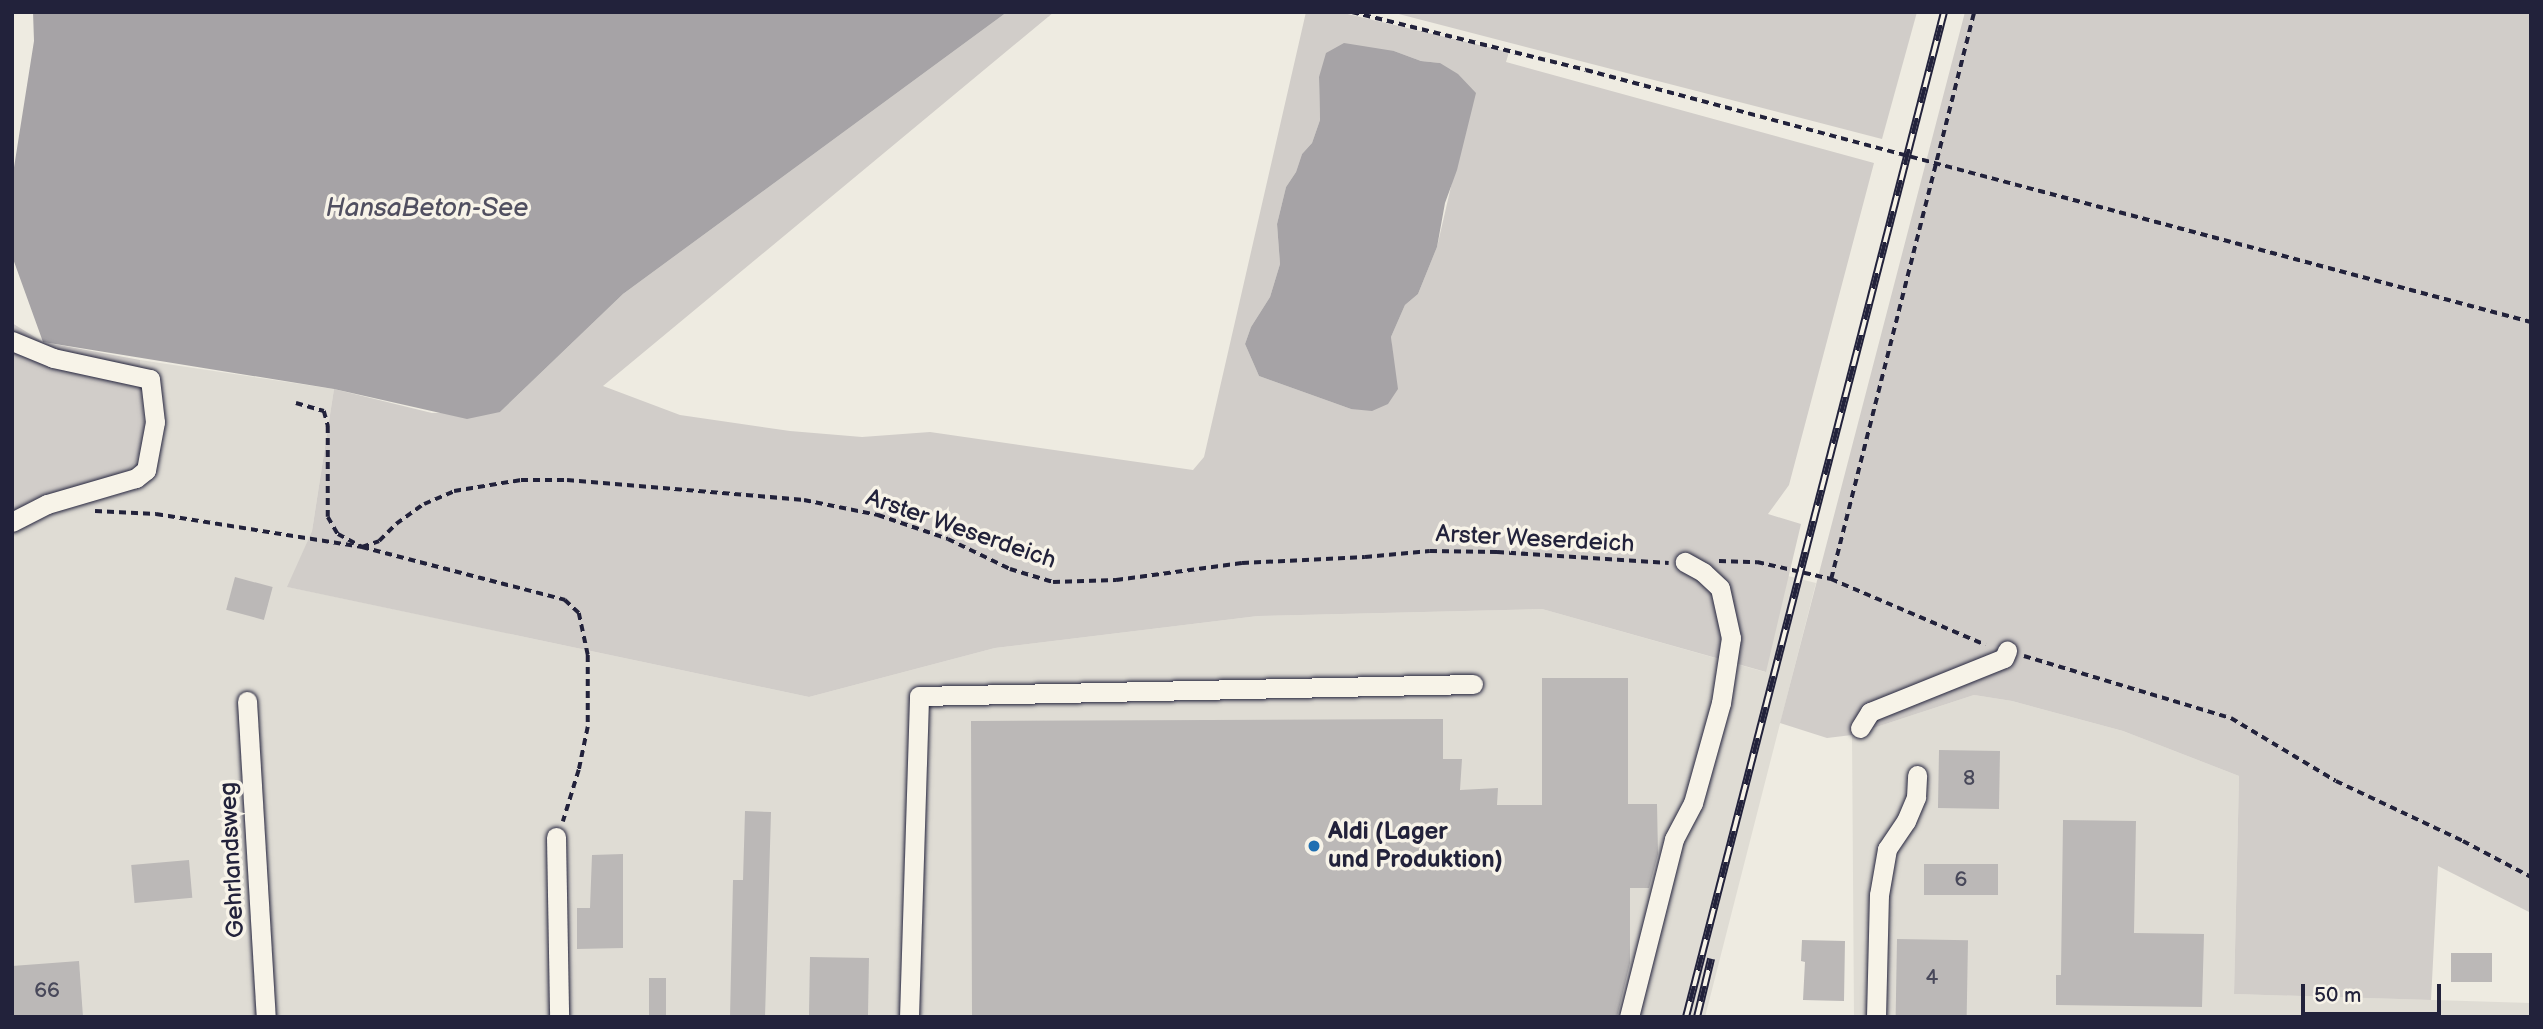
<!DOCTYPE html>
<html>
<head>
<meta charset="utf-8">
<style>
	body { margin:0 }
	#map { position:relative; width:2543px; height:1029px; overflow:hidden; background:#eeebe1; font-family:"Balsamiq Sans",sans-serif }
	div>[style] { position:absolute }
	.built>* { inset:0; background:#dfdcd4 }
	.green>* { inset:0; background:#d1cdc9 }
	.water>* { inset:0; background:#a6a3a6 }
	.building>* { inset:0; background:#bbb8b7; transform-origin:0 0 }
	.path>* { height:3.5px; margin-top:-1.75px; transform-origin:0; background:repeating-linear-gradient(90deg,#22223b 0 7px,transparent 0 12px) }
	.roads { filter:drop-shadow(0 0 2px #22223b) drop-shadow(0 0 2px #22223b) }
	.minor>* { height:19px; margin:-9.5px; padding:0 9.5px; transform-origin:9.5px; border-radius:9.5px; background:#f7f3e8 }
	.rail>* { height:8px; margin-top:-4px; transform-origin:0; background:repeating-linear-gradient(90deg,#f7f3e8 0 16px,#22223b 0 32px); box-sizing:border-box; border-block:2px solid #22223b }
	.dots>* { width:19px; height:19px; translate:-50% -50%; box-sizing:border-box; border:4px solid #f7f3e8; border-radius:50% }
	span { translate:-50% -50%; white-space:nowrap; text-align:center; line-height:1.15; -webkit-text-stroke:7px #f7f3e8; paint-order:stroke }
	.number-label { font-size:21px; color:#48485a }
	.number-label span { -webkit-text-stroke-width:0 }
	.street-label { font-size:24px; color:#22223b }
	.poi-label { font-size:24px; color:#22223b; font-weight:700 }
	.left { translate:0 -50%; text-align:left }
	.water-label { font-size:26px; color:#504f60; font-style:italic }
	.frame { position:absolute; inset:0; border:14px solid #22223b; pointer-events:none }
	.scale { position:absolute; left:2301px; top:984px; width:140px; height:32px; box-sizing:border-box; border:4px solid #22223b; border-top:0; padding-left:9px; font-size:21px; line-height:24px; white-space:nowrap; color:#22223b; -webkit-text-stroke:5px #f7f3e8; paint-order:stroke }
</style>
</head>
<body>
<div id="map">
	<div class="built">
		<i style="clip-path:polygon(140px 360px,334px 389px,312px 531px,288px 587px,809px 697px,995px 648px,1258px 616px,1542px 609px,1765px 672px,1788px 576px,1816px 583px,1705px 1017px,12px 1017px,12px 515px,31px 501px,123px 476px,145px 437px)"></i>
		<i style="clip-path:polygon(1974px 695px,2012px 701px,2123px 731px,2239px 776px,2234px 994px,2531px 1003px,2531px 1017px,1854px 1017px,1852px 735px)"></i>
	</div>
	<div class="green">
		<i style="clip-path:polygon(evenodd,1007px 12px,1054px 12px,603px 386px,680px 415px,790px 431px,862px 437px,930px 432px,1193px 470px,1204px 457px,1306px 12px,1339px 12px,1509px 52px,1506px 62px,1874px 163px,1789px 485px,1768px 514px,1801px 524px,1766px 672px,1542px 609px,1258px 616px,995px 648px,809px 697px,287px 587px,312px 531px,334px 389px,432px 413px,500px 412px,623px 294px,1007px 12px,1394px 51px,1421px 61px,1440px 63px,1462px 139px,1437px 247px,1418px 294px,1405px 305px,1391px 337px,1393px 358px,1351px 409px,1259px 376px,1245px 344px,1251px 327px,1270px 297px,1280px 264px,1277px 224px,1286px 187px,1296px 172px,1302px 154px,1312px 143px,1320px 120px,1319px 77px,1394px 51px)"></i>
		<i style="clip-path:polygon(1391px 12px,1917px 12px,1882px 139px)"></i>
		<i style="clip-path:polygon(1965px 12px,2531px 12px,2531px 913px,2438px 866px,2431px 1000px,2234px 994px,2239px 776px,2123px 731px,2012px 701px,1974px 695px,1852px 735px,1827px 738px,1780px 723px)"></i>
		<i style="clip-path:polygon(12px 323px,43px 342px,140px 360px,145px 437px,136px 461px,123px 476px,31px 501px,12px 515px)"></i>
	</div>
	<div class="water">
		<i style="clip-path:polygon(33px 12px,1007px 12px,623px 294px,500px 412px,467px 419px,334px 389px,43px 342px,12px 256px,12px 180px,34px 41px)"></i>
		<i style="clip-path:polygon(1344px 43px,1394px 51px,1421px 61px,1440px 63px,1458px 74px,1476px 93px,1457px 170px,1445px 203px,1437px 247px,1418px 294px,1405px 305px,1391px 337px,1398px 389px,1388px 404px,1372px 411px,1351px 409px,1259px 376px,1245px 344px,1251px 327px,1270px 297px,1280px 264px,1277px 224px,1286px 187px,1296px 172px,1302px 154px,1312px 143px,1320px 120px,1319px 77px,1326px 53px)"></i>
	</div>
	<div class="building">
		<i style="left:235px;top:577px;width:39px;height:34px;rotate:15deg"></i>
		<i style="clip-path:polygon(1542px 678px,1628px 678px,1628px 804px,1657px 804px,1658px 854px,1649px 888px,1630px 888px,1630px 963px,1617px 1017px,972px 1017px,971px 721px,1443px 719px,1443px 759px,1462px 759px,1460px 790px,1498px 788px,1497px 805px,1542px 805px)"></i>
		<i style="left:1939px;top:750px;width:61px;height:58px;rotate:1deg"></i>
		<i style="clip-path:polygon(745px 811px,771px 812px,765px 1017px,730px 1017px,733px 880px,743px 880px)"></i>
		<i style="clip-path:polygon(2063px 820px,2136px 821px,2134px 933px,2204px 934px,2202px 1007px,2056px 1005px,2056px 975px,2061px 975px)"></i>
		<i style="clip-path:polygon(623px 854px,623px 948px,577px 949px,577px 908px,590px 908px,592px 855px)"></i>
		<i style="left:189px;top:860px;width:38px;height:58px;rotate:85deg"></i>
		<i style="left:1924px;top:864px;width:74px;height:31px"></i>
		<i style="left:1897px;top:939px;width:71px;height:78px;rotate:1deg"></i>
		<i style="clip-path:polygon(1802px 940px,1845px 941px,1844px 1001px,1803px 1000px,1805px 962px,1801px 961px)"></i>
		<i style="left:2451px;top:953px;width:41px;height:29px"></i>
		<i style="left:810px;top:957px;width:59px;height:60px;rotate:1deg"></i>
		<i style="clip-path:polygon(79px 961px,83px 1017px,12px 1017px,12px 966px)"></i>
		<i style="left:649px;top:978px;width:17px;height:39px"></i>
	</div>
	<div class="path">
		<i style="left:1352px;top:12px;width:241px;rotate:13.9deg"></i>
		<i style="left:1586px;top:70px;width:978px;rotate:14.93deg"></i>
		<i style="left:296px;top:403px;width:29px;rotate:16deg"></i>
		<i style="left:324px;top:411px;width:16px;rotate:75deg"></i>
		<i style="left:328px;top:426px;width:91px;rotate:90deg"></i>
		<i style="left:328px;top:517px;width:20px;rotate:60deg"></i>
		<i style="left:338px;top:534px;width:27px;rotate:28deg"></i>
		<i style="left:362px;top:547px;width:210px;rotate:14.6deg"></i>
		<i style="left:565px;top:600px;width:19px;rotate:43deg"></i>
		<i style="left:579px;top:613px;width:43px;rotate:77.9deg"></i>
		<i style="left:588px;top:655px;width:72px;rotate:90deg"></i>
		<i style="left:588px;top:727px;width:44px;rotate:101.8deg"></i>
		<i style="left:579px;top:770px;width:54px;rotate:107.1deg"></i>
		<i style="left:95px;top:511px;width:61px;rotate:2.8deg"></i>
		<i style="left:156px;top:514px;width:209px;rotate:9.1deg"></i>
		<i style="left:362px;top:547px;width:18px;rotate:-19deg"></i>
		<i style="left:379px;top:541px;width:24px;rotate:-45deg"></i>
		<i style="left:396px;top:524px;width:34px;rotate:-36deg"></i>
		<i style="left:424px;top:504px;width:33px;rotate:-23deg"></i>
		<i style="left:454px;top:491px;width:68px;rotate:-9.3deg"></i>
		<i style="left:521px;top:480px;width:46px"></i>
		<i style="left:567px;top:480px;width:238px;rotate:4.8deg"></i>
		<i style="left:804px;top:500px;width:76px;rotate:11.5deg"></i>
		<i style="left:878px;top:515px;width:74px;rotate:18.9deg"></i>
		<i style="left:948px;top:539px;width:69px;rotate:25.8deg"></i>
		<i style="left:1010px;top:569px;width:45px;rotate:16.8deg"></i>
		<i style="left:1053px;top:582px;width:63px;rotate:-1.8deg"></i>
		<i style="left:1116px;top:580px;width:127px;rotate:-7.7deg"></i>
		<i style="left:1242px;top:563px;width:123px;rotate:-2.8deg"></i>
		<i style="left:1365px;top:557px;width:65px;rotate:-5.3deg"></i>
		<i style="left:1430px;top:551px;width:67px;rotate:0.9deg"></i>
		<i style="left:1497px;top:552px;width:172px;rotate:3.7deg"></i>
		<i style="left:1719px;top:561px;width:38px;rotate:2deg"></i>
		<i style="left:1757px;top:562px;width:76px;rotate:12.9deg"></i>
		<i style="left:1831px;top:579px;width:168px;rotate:23.1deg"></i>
		<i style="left:1831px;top:579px;width:585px;rotate:-75.84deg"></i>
		<i style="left:2024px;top:656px;width:216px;rotate:16.7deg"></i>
		<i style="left:2231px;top:718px;width:122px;rotate:31deg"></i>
		<i style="left:2336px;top:781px;width:140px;rotate:25.3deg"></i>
		<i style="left:2463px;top:841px;width:77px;rotate:27.9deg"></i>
	</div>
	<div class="roads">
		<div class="minor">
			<i style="left:12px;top:341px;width:44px;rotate:22.5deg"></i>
			<i style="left:53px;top:358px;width:99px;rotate:12.2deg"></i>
			<i style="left:150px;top:379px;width:43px;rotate:83.4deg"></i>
			<i style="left:155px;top:422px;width:49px;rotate:100.6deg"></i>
			<i style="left:146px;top:470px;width:13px;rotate:141deg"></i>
			<i style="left:136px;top:478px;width:93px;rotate:163.7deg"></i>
			<i style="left:47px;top:504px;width:39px;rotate:153deg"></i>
			<i style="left:247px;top:701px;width:317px;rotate:86.6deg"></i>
			<i style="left:1860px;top:728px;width:19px;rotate:-58deg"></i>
			<i style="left:1870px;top:712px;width:144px;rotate:-21.9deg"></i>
			<i style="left:2004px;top:658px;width:8px;rotate:-67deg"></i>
			<i style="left:556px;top:837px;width:180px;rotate:89deg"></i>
			<i style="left:909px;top:1017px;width:321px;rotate:-88.2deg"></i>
			<i style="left:919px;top:696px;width:554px;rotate:-1.24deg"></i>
			<i style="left:1629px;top:1017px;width:184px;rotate:-75.8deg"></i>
			<i style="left:1674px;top:839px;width:41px;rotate:-62.2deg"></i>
			<i style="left:1693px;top:803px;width:104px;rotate:-74.4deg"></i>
			<i style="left:1721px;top:703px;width:66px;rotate:-81.3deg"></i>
			<i style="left:1731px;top:638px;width:51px;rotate:-102.4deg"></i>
			<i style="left:1720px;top:588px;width:23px;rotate:-137deg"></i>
			<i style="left:1703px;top:572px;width:21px;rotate:-151deg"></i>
			<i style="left:1876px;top:1017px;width:122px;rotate:-88.6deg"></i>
			<i style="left:1879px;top:895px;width:47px;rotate:-80.1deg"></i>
			<i style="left:1887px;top:849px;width:34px;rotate:-56deg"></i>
			<i style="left:1906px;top:821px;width:26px;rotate:-67deg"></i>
			<i style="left:1916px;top:797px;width:22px;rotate:-87deg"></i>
		</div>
	</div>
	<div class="rail">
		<i style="left:1686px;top:1017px;width:1038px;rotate:-75.6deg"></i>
		<i style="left:1697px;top:1017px;width:60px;rotate:-76.4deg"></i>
	</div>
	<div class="dots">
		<i style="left:1314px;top:846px;background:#1f6fb2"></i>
	</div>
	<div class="number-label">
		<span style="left:1969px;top:779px">8</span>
		<span style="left:1961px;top:880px">6</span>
		<span style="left:1932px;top:978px">4</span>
		<span style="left:47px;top:991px">66</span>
	</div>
	<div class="street-label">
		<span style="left:961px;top:529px;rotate:19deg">Arster Weserdeich</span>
		<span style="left:1535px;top:539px;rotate:3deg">Arster Weserdeich</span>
		<span style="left:232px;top:860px;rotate:-93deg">Gehrlandsweg</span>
	</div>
	<div class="poi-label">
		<span class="left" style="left:1328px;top:846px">Aldi (Lager<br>und Produktion)</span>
	</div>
	<div class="water-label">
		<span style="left:427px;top:209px">HansaBeton-See</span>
	</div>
	<div class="frame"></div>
	<div class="scale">50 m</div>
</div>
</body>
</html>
